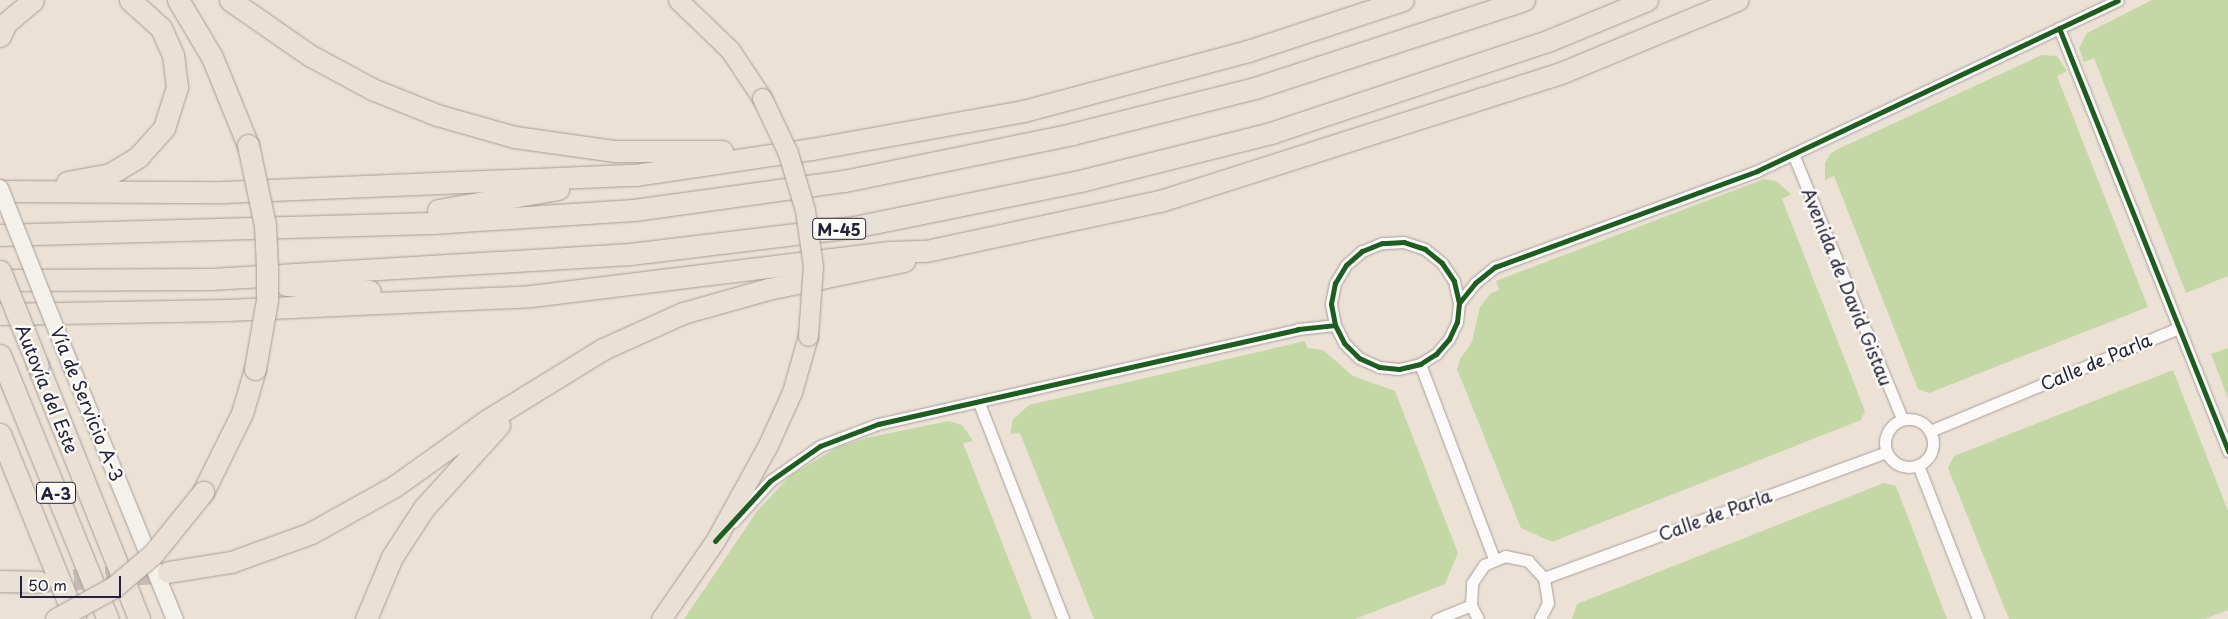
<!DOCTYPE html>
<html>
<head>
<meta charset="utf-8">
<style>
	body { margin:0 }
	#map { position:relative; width:2228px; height:619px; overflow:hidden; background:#ece1d5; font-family:"Playpen Sans",sans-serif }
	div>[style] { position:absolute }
	.green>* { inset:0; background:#c4d8a6 }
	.highway-tunnel>* { height:21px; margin-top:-10.5px; transform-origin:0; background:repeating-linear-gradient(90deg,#c4bbb6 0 21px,transparent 0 32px) }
	.roads { filter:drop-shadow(0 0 1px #a49e9a) drop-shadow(0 0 1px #a49e9a) }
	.street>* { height:11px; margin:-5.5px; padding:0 5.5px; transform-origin:5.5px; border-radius:5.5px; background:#fcfaf9 }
	.street>.ring { margin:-5.5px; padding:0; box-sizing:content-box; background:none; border:11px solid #fcfaf9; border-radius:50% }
	.secondary>* { height:16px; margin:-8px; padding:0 8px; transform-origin:8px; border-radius:8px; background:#f4f0ea }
	.primary>* { height:19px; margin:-9.5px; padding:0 9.5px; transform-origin:9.5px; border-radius:9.5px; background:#e9e1d5 }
	.highway>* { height:21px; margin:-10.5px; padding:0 10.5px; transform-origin:10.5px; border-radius:10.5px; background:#e9e1d5 }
	.bridges { filter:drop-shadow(0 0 1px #a49e9a) drop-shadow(0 0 1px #a49e9a) }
	.secondary-bridge>* { height:16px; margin:-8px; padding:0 8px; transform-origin:8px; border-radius:8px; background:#f4f0ea }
	.primary-bridge>* { height:19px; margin:-9.5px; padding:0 9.5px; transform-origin:9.5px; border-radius:9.5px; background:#e9e1d5 }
	.highway-bridge>* { height:21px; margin:-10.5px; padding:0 10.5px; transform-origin:10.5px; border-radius:10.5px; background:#e9e1d5 }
	.cycleway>* { height:5px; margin:-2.5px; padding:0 2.5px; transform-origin:2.5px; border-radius:2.5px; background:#1b5e20 }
	span { translate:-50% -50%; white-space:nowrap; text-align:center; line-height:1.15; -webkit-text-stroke:5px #fdfcf7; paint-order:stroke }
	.shield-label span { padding:1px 4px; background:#fdfcf7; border:1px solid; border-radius:4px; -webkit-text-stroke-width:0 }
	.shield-label { font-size:16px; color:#22223b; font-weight:700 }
	.street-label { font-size:18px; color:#22223b }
	.scale { position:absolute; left:20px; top:576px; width:101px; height:22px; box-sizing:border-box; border:2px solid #22223b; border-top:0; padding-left:6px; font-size:15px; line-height:18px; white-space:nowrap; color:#22223b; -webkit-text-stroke:4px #fdfcf7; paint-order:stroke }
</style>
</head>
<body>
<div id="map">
	<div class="green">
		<i style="clip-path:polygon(2152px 0,2228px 0,2228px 276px,2186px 293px,2094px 58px,2084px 62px,2079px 48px,2087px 33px)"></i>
		<i style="clip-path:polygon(2042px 55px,2057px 56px,2067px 71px,2057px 76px,2148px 307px,1929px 393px,1918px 389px,1834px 176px,1825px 180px,1825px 163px,1830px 154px,1838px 149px)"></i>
		<i style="clip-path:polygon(1764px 179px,1776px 181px,1791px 194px,1782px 199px,1865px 411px,1861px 420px,1552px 542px,1521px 528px,1457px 369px,1460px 359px,1472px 342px,1480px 307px,1491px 293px,1499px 290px,1496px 281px)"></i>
		<i style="clip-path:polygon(1305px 341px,1307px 348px,1323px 350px,1353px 376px,1395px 391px,1458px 553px,1445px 584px,1355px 619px,1094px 619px,1020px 433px,1010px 434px,1013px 419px,1029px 405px)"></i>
		<i style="clip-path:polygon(2228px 348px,2228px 398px,2211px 354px)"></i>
		<i style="clip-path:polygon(2173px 370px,2228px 511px,2228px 610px,2205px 619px,2009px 619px,1948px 468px,1954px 456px)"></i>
		<i style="clip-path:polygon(949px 421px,962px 425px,973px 441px,963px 443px,1032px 619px,684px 619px,758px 510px,791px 475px,838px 447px,866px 438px)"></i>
		<i style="clip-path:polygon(1884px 483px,1896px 486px,1947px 619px,1572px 619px,1577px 604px)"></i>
	</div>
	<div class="highway-tunnel">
		<i style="left:42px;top:582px;width:126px;rotate:-4.5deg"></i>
	</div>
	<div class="roads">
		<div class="street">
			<i style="left:2059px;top:28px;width:456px;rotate:68.2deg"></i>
			<i style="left:1793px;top:154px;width:287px;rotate:67.6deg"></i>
			<i style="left:1459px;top:303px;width:23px;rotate:-103deg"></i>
			<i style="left:1454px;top:281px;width:22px;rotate:-124deg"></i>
			<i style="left:1442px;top:263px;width:22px;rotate:-141deg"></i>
			<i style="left:1425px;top:249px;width:22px;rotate:-162deg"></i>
			<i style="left:1404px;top:242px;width:22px;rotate:177deg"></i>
			<i style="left:1382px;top:243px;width:22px;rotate:158deg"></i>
			<i style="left:1362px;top:251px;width:21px;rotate:139deg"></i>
			<i style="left:1346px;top:265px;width:21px;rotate:121deg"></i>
			<i style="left:1335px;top:283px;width:21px;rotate:101deg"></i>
			<i style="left:1331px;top:304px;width:21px;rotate:79deg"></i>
			<i style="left:1335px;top:325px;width:20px;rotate:63deg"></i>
			<i style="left:1344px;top:343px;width:21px;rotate:45deg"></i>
			<i style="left:1359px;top:358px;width:22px;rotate:24deg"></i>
			<i style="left:1379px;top:367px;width:20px;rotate:6deg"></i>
			<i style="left:1399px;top:369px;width:22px;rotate:-13deg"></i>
			<i style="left:1420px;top:364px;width:19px;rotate:-32deg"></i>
			<i style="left:1436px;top:354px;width:20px;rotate:-49deg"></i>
			<i style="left:1449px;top:339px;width:19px;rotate:-65deg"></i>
			<i style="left:1457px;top:322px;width:19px;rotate:-84deg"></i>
			<i style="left:1459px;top:303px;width:26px;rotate:-51deg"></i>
			<i style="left:1475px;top:283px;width:26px;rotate:-39deg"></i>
			<i style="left:1495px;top:267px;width:279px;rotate:-20.1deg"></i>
			<i style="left:1757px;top:171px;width:399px;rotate:-25.3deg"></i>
			<i style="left:1420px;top:364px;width:209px;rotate:69.2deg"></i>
			<i style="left:979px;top:403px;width:232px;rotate:68.7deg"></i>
			<i class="ring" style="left:1885px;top:419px;width:37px;height:37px"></i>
			<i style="left:1930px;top:431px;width:269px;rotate:-22.5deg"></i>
			<i style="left:1918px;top:465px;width:165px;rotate:68.7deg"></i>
			<i style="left:733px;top:522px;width:55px;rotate:-47.9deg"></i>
			<i style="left:770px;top:481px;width:61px;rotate:-35deg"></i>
			<i style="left:820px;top:446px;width:62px;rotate:-20.8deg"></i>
			<i style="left:878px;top:424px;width:431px;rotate:-12.7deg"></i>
			<i style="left:1298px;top:329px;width:37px;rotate:-6deg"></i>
			<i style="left:1544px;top:578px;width:364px;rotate:-20.2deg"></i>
			<i style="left:1437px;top:619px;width:37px;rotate:-22deg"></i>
			<i style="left:1478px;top:619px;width:16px;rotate:-117deg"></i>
			<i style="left:1471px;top:605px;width:22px;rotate:-87deg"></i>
			<i style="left:1472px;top:583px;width:22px;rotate:-56deg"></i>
			<i style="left:1484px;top:565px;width:23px;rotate:-23deg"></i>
			<i style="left:1505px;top:556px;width:24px;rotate:12deg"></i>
			<i style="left:1528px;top:561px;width:23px;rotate:47deg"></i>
			<i style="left:1544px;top:578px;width:25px;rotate:81deg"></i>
			<i style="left:1548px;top:603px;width:18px;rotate:117deg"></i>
		</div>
		<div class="secondary">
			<i style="left:71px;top:366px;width:274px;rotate:67.7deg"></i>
		</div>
		<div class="primary">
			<i style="left:678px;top:0;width:72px;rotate:43.9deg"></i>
			<i style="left:730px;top:50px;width:58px;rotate:56.3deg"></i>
			<i style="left:661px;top:619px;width:95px;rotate:-55.3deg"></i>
			<i style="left:715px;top:541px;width:110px;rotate:-61.1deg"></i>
			<i style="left:768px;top:445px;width:58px;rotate:-65.6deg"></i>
			<i style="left:792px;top:392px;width:58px;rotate:-74.1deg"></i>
		</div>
		<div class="highway">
			<i style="left:178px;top:0;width:66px;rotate:59.2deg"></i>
			<i style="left:212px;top:57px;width:95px;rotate:67.8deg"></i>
			<i style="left:230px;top:0;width:98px;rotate:34.7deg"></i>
			<i style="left:311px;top:56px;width:69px;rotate:28.4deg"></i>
			<i style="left:372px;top:89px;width:70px;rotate:21.8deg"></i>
			<i style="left:437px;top:115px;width:81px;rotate:15.8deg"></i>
			<i style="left:515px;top:137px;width:101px;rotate:8deg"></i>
			<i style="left:615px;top:151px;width:107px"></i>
			<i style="left:0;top:36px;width:14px;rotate:-65deg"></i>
			<i style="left:6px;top:23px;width:35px;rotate:-40deg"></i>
			<i style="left:67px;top:182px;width:44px;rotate:-10.5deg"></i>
			<i style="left:110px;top:174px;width:33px;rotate:-31deg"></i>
			<i style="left:138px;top:157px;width:39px;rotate:-48deg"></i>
			<i style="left:164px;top:128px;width:43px;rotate:-72.4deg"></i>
			<i style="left:177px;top:87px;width:32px;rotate:-97deg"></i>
			<i style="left:173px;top:55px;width:30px;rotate:-114deg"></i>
			<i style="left:161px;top:28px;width:42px;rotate:-137.9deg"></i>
			<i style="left:0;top:191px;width:223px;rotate:0.3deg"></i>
			<i style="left:223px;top:192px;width:412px;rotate:-2.4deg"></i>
			<i style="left:635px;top:175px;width:179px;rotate:-8.4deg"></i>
			<i style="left:812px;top:149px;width:215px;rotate:-10.2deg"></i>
			<i style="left:1024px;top:111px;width:232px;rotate:-15deg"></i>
			<i style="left:1248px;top:51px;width:163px;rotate:-18.2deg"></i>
			<i style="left:438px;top:210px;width:122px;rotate:-9.9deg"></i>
			<i style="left:0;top:235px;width:432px;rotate:-1.6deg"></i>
			<i style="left:432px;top:223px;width:202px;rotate:-3.7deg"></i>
			<i style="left:634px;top:210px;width:212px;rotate:-7.9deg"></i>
			<i style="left:844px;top:181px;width:233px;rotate:-11.6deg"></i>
			<i style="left:1072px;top:134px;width:189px;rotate:-14.1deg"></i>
			<i style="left:1255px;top:88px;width:283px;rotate:-18.1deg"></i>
			<i style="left:0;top:280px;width:211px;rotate:-0.3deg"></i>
			<i style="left:211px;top:279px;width:420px;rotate:-3.4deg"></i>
			<i style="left:630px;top:254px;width:226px;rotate:-6.9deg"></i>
			<i style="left:854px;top:227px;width:235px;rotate:-11.5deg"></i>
			<i style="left:1084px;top:180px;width:193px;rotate:-14.1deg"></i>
			<i style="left:1271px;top:133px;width:294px;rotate:-18.4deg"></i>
			<i style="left:1550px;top:40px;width:105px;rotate:-22.4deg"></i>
			<i style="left:286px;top:285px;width:84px;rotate:4.1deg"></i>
			<i style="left:0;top:314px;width:227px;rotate:-1deg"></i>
			<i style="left:227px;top:310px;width:304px;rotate:-2.6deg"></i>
			<i style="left:531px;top:296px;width:361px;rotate:-7deg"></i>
			<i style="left:889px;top:252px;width:37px;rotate:-2deg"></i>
			<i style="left:926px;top:251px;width:239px;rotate:-12.1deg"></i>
			<i style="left:1160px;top:201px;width:421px;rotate:-17.7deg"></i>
			<i style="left:1561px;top:73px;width:191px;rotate:-22.5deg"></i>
			<i style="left:0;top:355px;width:285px;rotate:67.8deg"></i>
			<i style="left:38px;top:366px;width:272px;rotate:68.2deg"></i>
			<i style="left:0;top:434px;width:200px;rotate:67.9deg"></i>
			<i style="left:203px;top:492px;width:88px;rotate:-63.7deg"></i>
			<i style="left:242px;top:413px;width:46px;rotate:-73.5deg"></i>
			<i style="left:168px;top:572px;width:64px;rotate:-9deg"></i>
			<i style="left:231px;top:562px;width:85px;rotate:-19.9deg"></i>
			<i style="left:311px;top:533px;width:96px;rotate:-29.2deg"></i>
			<i style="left:395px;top:486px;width:112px;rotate:-35.5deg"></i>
			<i style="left:486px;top:421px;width:137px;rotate:-31.6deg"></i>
			<i style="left:603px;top:349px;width:88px;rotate:-24.2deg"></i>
			<i style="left:683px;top:313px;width:88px;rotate:-15.8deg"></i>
			<i style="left:768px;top:289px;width:139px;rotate:-11.6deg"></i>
			<i style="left:0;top:581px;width:39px;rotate:1deg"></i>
			<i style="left:366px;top:619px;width:67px;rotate:-67.2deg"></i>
			<i style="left:392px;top:557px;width:59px;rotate:-56.9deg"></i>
			<i style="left:424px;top:508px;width:112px;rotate:-47.9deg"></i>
		</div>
	</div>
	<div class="bridges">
		<div class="secondary-bridge">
			<i style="left:0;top:188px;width:192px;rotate:68.3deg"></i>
		</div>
		<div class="primary-bridge">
			<i style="left:762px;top:98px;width:61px;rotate:64.7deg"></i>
			<i style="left:788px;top:153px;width:59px;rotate:73.4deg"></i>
			<i style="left:805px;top:210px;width:57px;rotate:81.9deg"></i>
			<i style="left:813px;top:266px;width:70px;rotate:94.1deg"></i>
		</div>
		<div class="highway-bridge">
			<i style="left:248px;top:145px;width:82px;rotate:78deg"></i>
			<i style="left:265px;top:225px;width:42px;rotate:87.3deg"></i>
			<i style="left:267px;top:267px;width:33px;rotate:90deg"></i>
			<i style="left:267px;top:300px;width:70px;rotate:99.9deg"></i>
			<i style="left:0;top:271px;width:102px;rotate:68.2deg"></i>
			<i style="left:56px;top:619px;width:66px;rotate:-28.9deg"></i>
			<i style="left:114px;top:587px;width:51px;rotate:-40.2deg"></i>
			<i style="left:153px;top:554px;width:80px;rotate:-51.1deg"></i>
		</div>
	</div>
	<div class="cycleway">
		<i style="left:2059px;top:28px;width:456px;rotate:68.2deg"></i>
		<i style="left:1459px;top:303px;width:23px;rotate:-103deg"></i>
		<i style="left:1454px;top:281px;width:22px;rotate:-124deg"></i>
		<i style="left:1442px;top:263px;width:22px;rotate:-141deg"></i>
		<i style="left:1425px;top:249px;width:22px;rotate:-162deg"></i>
		<i style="left:1404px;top:242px;width:22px;rotate:177deg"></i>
		<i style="left:1382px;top:243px;width:22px;rotate:158deg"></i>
		<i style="left:1362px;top:251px;width:21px;rotate:139deg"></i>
		<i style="left:1346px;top:265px;width:21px;rotate:121deg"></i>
		<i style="left:1335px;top:283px;width:21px;rotate:101deg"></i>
		<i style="left:1331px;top:304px;width:21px;rotate:79deg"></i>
		<i style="left:1335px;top:325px;width:20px;rotate:63deg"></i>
		<i style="left:1344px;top:343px;width:21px;rotate:45deg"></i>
		<i style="left:1359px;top:358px;width:22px;rotate:24deg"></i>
		<i style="left:1379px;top:367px;width:20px;rotate:6deg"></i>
		<i style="left:1399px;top:369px;width:22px;rotate:-13deg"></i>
		<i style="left:1420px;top:364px;width:19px;rotate:-32deg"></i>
		<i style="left:1436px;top:354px;width:20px;rotate:-49deg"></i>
		<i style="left:1449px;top:339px;width:19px;rotate:-65deg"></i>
		<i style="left:1457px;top:322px;width:19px;rotate:-84deg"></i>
		<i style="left:1459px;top:303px;width:26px;rotate:-51deg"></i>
		<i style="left:1475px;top:283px;width:26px;rotate:-39deg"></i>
		<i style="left:1495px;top:267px;width:279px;rotate:-20.1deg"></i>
		<i style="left:1757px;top:171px;width:399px;rotate:-25.3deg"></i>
		<i style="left:715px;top:541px;width:81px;rotate:-47.5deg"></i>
		<i style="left:770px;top:481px;width:61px;rotate:-35deg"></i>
		<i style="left:820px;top:446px;width:62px;rotate:-20.8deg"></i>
		<i style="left:878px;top:424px;width:431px;rotate:-12.7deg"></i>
		<i style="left:1298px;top:329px;width:37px;rotate:-6deg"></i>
	</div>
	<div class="shield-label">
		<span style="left:839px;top:229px">M-45</span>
		<span style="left:56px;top:493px">A-3</span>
	</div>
	<div class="street-label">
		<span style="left:1847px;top:287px;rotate:68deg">Avenida de David Gistau</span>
		<span style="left:2096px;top:362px;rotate:-23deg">Calle de Parla</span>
		<span style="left:47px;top:389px;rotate:68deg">Autovía del Este</span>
		<span style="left:87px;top:404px;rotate:68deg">Vía de Servicio A-3</span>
		<span style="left:1715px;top:515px;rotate:-20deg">Calle de Parla</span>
	</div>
	<div class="scale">50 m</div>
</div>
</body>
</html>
